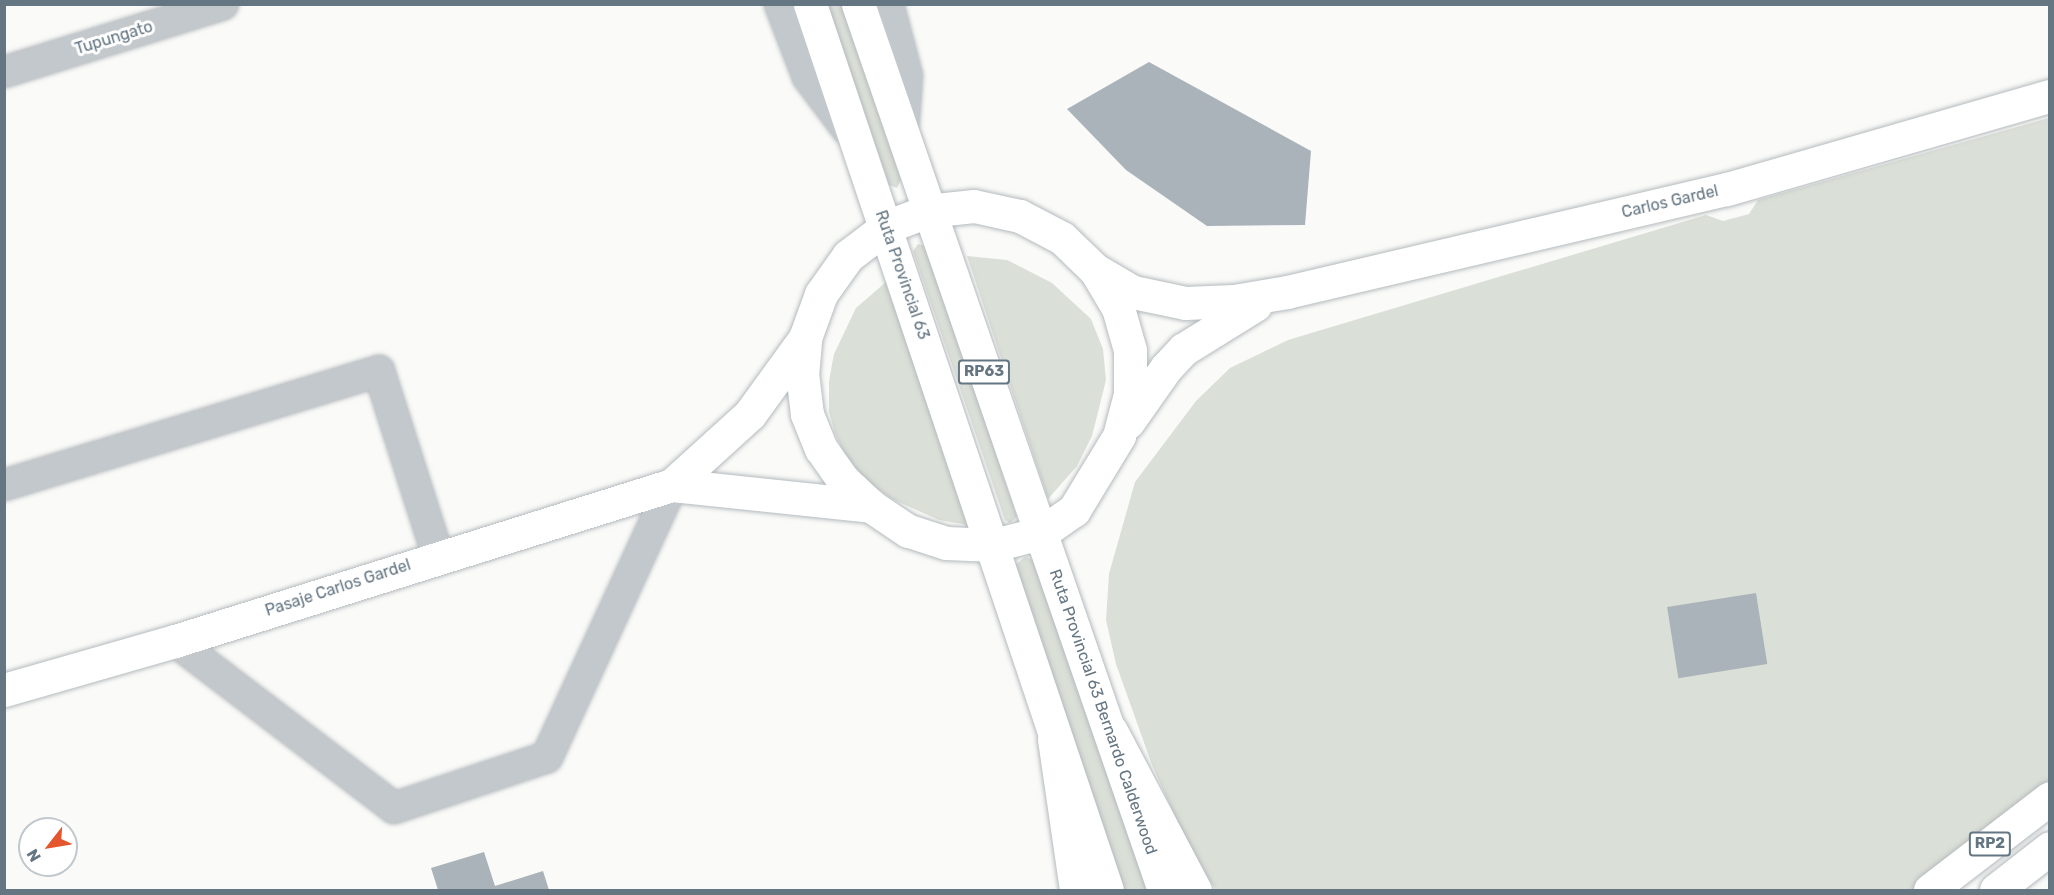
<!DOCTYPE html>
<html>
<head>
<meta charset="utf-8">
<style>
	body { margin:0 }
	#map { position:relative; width:2054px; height:895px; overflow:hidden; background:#fafaf8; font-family:Rubik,sans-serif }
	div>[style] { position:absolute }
	.green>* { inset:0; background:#dadfd7 }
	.building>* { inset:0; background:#aab3b9; transform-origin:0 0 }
	.roads { filter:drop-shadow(0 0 2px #b5babe) drop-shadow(0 0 2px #b5babe) }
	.minor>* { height:30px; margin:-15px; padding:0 15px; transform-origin:15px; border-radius:15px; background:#c3c8cc }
	.major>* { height:33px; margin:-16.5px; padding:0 16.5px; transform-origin:16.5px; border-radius:16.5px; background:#fff }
	.highway>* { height:33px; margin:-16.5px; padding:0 16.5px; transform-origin:16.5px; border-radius:16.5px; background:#fff }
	span { translate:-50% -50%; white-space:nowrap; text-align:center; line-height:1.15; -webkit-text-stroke:6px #fff; paint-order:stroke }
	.shield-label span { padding:2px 4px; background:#fff; border:2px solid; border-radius:4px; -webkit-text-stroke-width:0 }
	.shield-label { font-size:15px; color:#657683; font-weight:700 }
	.street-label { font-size:16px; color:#657683 }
	.frame { position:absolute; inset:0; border:6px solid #657683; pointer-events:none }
	.north { position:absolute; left:18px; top:817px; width:60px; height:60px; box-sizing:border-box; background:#fff; border:2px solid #c1c8cd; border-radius:50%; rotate:239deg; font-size:16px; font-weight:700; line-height:24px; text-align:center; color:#657683 }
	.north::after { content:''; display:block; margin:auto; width:21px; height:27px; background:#e4572e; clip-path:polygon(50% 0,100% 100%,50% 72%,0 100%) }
</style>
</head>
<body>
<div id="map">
	<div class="green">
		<i style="clip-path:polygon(827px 5px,841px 5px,901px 180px,897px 188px,889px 185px)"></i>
		<i style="clip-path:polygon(2049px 118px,2049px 787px,1914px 890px,1216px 890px,1193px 856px,1152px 765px,1116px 664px,1106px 620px,1109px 574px,1135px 482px,1196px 401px,1230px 368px,1288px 340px,1706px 215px,1723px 221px,1749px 214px,1758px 200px)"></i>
		<i style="clip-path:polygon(918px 244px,927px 246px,1017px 517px,1010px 523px,1005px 520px,913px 251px)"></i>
		<i style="clip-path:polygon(967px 256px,1007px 260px,1052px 283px,1091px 319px,1103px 349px,1106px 380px,1092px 436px,1077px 466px,1048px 499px)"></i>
		<i style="clip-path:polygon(886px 282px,968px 525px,939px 520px,892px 499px,866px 481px,845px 455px,835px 433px,829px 412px,829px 381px,834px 354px,856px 308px)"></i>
		<i style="clip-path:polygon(1025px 557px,1038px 561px,1150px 890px,1121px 890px,1015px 565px)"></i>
	</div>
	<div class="building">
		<i style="clip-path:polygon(1149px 62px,1311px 151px,1305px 225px,1207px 226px,1126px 170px,1067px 109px)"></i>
		<i style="left:1756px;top:593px;width:72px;height:90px;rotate:81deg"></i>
		<i style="clip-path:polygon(484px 852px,495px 886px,543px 871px,549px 890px,438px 890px,431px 868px)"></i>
	</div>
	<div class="roads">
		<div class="minor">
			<i style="left:780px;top:4px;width:78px;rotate:69deg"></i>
			<i style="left:808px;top:77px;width:66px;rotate:53deg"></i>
			<i style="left:888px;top:4px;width:74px;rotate:75.2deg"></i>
			<i style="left:907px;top:76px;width:56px;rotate:94.1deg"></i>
			<i style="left:4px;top:72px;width:229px;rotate:-17.2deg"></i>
			<i style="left:4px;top:485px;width:392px;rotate:-16.9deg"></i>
			<i style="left:379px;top:371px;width:194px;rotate:72.3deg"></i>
			<i style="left:175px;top:641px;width:275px;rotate:37.3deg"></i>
			<i style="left:394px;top:808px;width:161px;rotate:-18.4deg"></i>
			<i style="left:547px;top:757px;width:299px;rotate:-65.3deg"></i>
		</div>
		<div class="major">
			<i style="left:810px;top:4px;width:934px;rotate:71.47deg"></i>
			<i style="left:858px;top:4px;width:937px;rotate:70.95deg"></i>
			<i style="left:974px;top:206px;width:47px;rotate:12.3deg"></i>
			<i style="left:1020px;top:216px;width:47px;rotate:27.6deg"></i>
			<i style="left:1062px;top:238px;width:47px;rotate:44.1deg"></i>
			<i style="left:1096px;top:271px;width:43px;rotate:59.3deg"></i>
			<i style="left:1118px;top:308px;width:44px;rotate:74.1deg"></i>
			<i style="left:1130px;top:350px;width:44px;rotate:90deg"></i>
			<i style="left:1130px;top:394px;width:43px;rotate:104.7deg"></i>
			<i style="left:1119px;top:436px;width:87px;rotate:121.3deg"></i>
			<i style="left:1074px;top:510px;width:40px;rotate:145.1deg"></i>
			<i style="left:1041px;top:533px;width:49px;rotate:165.7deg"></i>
			<i style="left:994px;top:545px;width:48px;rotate:-177.6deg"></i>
			<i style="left:946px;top:543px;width:40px;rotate:-162deg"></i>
			<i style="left:908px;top:531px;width:45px;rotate:-146deg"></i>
			<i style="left:871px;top:506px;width:38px;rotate:-137deg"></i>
			<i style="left:843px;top:480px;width:38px;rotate:-125deg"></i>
			<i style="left:821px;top:449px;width:38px;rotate:-112deg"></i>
			<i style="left:807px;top:414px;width:38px;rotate:-97deg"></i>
			<i style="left:802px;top:376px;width:38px;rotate:-85deg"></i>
			<i style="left:805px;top:338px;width:47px;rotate:-70deg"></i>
			<i style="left:821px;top:294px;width:47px;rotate:-54.6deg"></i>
			<i style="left:848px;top:256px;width:48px;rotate:-37.3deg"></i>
			<i style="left:886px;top:227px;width:44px;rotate:-21.3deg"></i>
			<i style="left:927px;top:211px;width:47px;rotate:-6.1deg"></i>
			<i style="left:1097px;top:271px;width:42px;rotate:30.3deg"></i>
			<i style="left:1133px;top:292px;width:53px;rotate:11.9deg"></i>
			<i style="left:1185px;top:303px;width:49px;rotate:-2.3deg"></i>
			<i style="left:1234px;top:301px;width:54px;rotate:-9.6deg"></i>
			<i style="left:1287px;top:292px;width:452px;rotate:-13.2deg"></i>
			<i style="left:1727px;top:189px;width:336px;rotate:-16.1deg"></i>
			<i style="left:1128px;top:422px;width:66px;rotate:-54.9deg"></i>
			<i style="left:1166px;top:368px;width:26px;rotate:-47deg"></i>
			<i style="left:1184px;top:349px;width:84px;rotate:-31.8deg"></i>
			<i style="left:672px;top:485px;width:105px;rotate:-42.3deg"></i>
			<i style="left:750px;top:414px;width:94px;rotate:-54.1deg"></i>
			<i style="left:4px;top:690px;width:178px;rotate:-16deg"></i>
			<i style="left:175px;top:641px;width:521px;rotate:-17.43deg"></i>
			<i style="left:672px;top:485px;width:200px;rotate:6deg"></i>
		</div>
		<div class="highway">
			<i style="left:1111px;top:731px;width:180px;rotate:62.2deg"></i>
			<i style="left:1054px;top:739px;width:153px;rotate:81.7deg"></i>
			<i style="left:1930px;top:890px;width:151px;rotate:-37.5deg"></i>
			<i style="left:1996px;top:890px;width:68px;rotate:-37.9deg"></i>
		</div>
	</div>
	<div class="shield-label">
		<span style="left:984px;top:372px">RP63</span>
		<span style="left:1990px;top:844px">RP2</span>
	</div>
	<div class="street-label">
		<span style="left:114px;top:38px;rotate:-17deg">Tupungato</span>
		<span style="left:1670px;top:202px;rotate:-13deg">Carlos Gardel</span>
		<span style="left:902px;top:275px;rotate:71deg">Ruta Provincial 63</span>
		<span style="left:338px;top:588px;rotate:-18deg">Pasaje Carlos Gardel</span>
		<span style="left:1103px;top:712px;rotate:71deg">Ruta Provincial 63 Bernardo Calderwood</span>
	</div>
	<div class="frame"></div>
	<div class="north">N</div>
</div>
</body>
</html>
